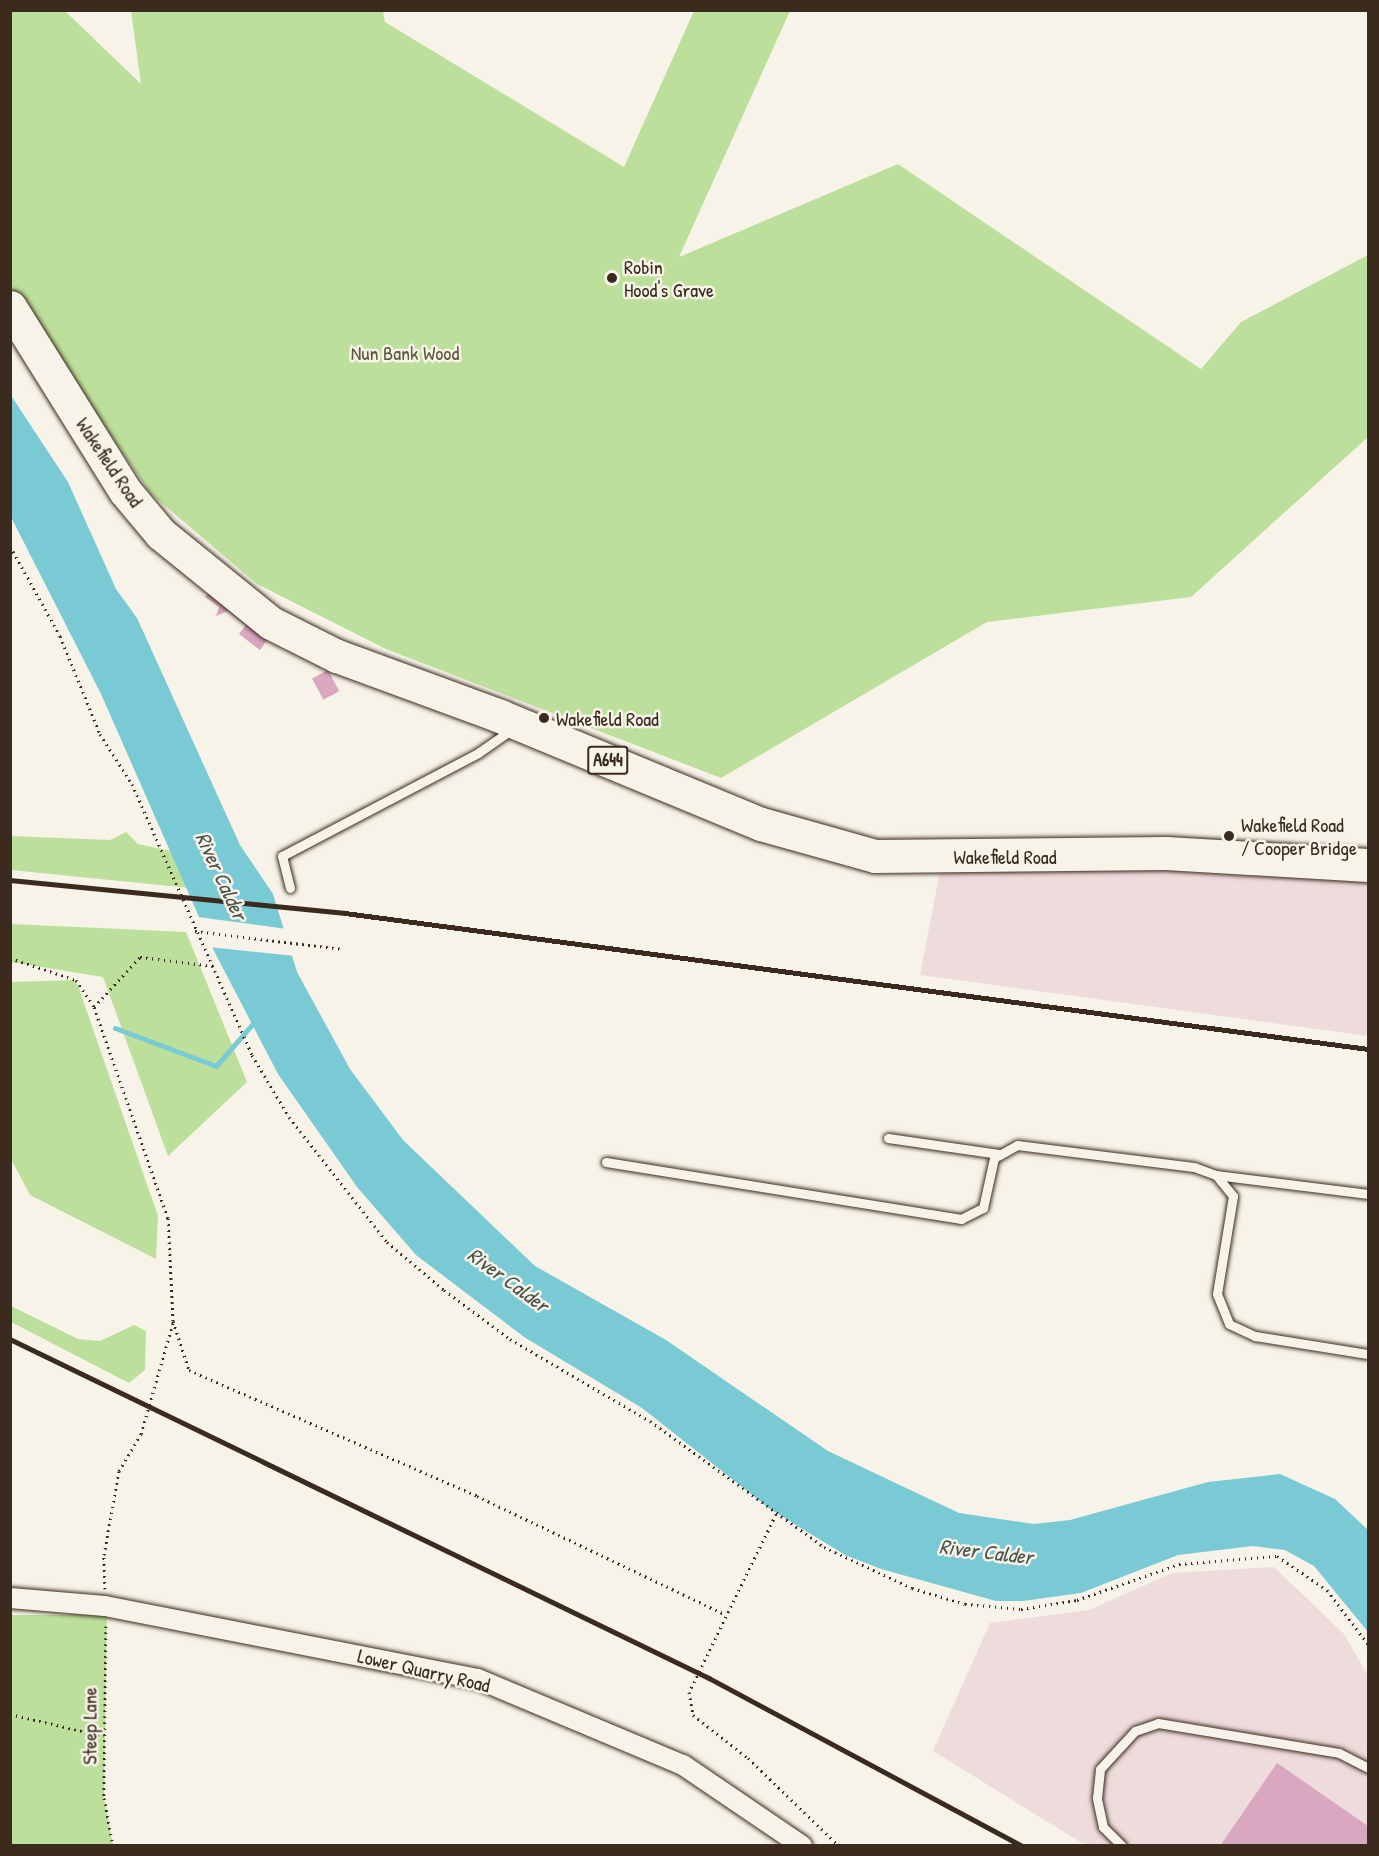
<!DOCTYPE html>
<html>
<head>
<meta charset="utf-8">
<style>
	body { margin:0 }
	#map { position:relative; width:1379px; height:1856px; overflow:hidden; background:#f7f3e8; font-family:"Patrick Hand",sans-serif }
	div>[style] { position:absolute }
	.built>* { inset:0; background:#eedcdc }
	.green>* { inset:0; background:#bce09b }
	.water>* { inset:0; background:#7acad5 }
	.pier>* { inset:0; background:#f7f3e8 }
	.stream>* { height:5px; margin:-2.5px; padding:0 2.5px; transform-origin:2.5px; border-radius:2.5px; background:#7acad5 }
	.building>* { inset:0; background:#daa7c1; transform-origin:0 0 }
	.path>* { height:3px; margin-top:-1.5px; transform-origin:0; background:repeating-linear-gradient(90deg,#3b2a1e 0 1.5px,transparent 0 6px) }
	.roads { filter:drop-shadow(0 0 2px #3b2a1e) drop-shadow(0 0 2px #3b2a1e) }
	.lane>* { height:9px; margin:-4.5px; padding:0 4.5px; transform-origin:4.5px; border-radius:4.5px; background:#f7f3e8 }
	.street>* { height:20px; margin:-10px; padding:0 10px; transform-origin:10px; border-radius:10px; background:#f7f3e8 }
	.highway>* { height:33px; margin:-16.5px; padding:0 16.5px; transform-origin:16.5px; border-radius:16.5px; background:#f7f3e8 }
	.rail>* { height:4.5px; margin:-2.25px; padding:0 2.25px; transform-origin:2.25px; border-radius:2.25px; background:#3b2a1e }
	.path-bridge>* { height:3px; margin-top:-1.5px; transform-origin:0; background:repeating-linear-gradient(90deg,#3b2a1e 0 1.5px,transparent 0 6px) }
	.dots>* { width:16px; height:16px; translate:-50% -50%; box-sizing:border-box; border:3px solid #f7f3e8; border-radius:50% }
	span { translate:-50% -50%; white-space:nowrap; text-align:center; line-height:1.15; -webkit-text-stroke:5px #f7f3e8; paint-order:stroke }
	.shield-label span { padding:2px 4px; background:#f7f3e8; border:2px solid; border-radius:4px; -webkit-text-stroke-width:0 }
	.shield-label { font-size:18px; color:#3b2a1e; font-weight:700 }
	.poi-label { font-size:20px; color:#3b2a1e }
	.left { translate:0 -50%; text-align:left }
	.park-label { font-size:20px; color:#5b583d }
	.street-label { font-size:20px; color:#3b2a1e }
	.water-label { font-size:21px; color:#4b524c; font-style:italic }
	.frame { position:absolute; inset:0; border:12px solid #3b2a1e; pointer-events:none }
</style>
</head>
<body>
<div id="map">
	<div class="built">
		<i style="clip-path:polygon(1170px 865px,1368px 881px,1368px 1036px,920px 975px,941px 866px)"></i>
		<i style="clip-path:polygon(1274px 1567px,1344px 1634px,1368px 1676px,1368px 1845px,1085px 1845px,933px 1751px,990px 1623px,1089px 1610px,1172px 1573px)"></i>
	</div>
	<div class="green">
		<i style="clip-path:polygon(10px 11px,65px 11px,141px 84px,131px 11px,383px 11px,385px 22px,624px 167px,694px 11px,790px 11px,679px 257px,898px 164px,1201px 369px,1241px 322px,1368px 255px,1368px 437px,1191px 597px,987px 622px,721px 778px,386px 649px,257px 584px,150px 493px,11px 288px)"></i>
		<i style="clip-path:polygon(126px 832px,138px 844px,175px 852px,190px 888px,11px 870px,11px 836px,110px 840px)"></i>
		<i style="clip-path:polygon(11px 924px,186px 932px,247px 1082px,168px 1156px,103px 977px,11px 962px)"></i>
		<i style="clip-path:polygon(76px 980px,158px 1216px,156px 1259px,30px 1195px,11px 1159px,11px 982px)"></i>
		<i style="clip-path:polygon(11px 1306px,78px 1339px,100px 1341px,134px 1325px,146px 1331px,145px 1370px,129px 1383px,11px 1322px)"></i>
		<i style="clip-path:polygon(10px 1615px,107px 1615px,104px 1798px,113px 1845px,11px 1845px)"></i>
	</div>
	<div class="water">
		<i style="clip-path:polygon(10px 394px,68px 482px,116px 589px,137px 618px,240px 845px,273px 894px,297px 972px,350px 1069px,403px 1140px,535px 1266px,666px 1340px,828px 1451px,959px 1513px,1034px 1524px,1070px 1520px,1208px 1482px,1280px 1474px,1335px 1499px,1368px 1530px,1368px 1632px,1314px 1566px,1285px 1550px,1253px 1546px,1178px 1555px,1081px 1593px,1023px 1601px,996px 1601px,881px 1569px,845px 1555px,770px 1509px,642px 1408px,524px 1337px,416px 1255px,357px 1187px,278px 1074px,214px 951px,101px 694px,11px 517px)"></i>
	</div>
	<div class="pier">
		<i style="clip-path:polygon(198px 917px,287px 929px,295px 956px,209px 947px)"></i>
	</div>
	<div class="stream">
		<i style="left:115px;top:1028px;width:108px;rotate:20.6deg"></i>
		<i style="left:216px;top:1066px;width:61px;rotate:-49deg"></i>
	</div>
	<div class="building">
		<i style="clip-path:polygon(213px 587px,274px 631px,260px 650px,239px 634px,246px 625px,228px 611px,216px 616px,219px 607px,205px 597px)"></i>
		<i style="left:328px;top:670px;width:24px;height:18px;rotate:62deg"></i>
		<i style="clip-path:polygon(1277px 1763px,1368px 1826px,1368px 1846px,1220px 1846px)"></i>
	</div>
	<div class="path">
		<i style="left:10px;top:546px;width:103px;rotate:60.9deg"></i>
		<i style="left:60px;top:636px;width:106px;rotate:67.8deg"></i>
		<i style="left:100px;top:734px;width:59px;rotate:57.4deg"></i>
		<i style="left:132px;top:784px;width:296px;rotate:66.1deg"></i>
		<i style="left:252px;top:1055px;width:72px;rotate:59.2deg"></i>
		<i style="left:289px;top:1117px;width:159px;rotate:51.9deg"></i>
		<i style="left:387px;top:1242px;width:75px;rotate:40.1deg"></i>
		<i style="left:444px;top:1290px;width:82px;rotate:36.6deg"></i>
		<i style="left:510px;top:1339px;width:162px;rotate:30.4deg"></i>
		<i style="left:650px;top:1421px;width:215px;rotate:35.9deg"></i>
		<i style="left:824px;top:1547px;width:97px;rotate:25deg"></i>
		<i style="left:912px;top:1588px;width:55px;rotate:16.8deg"></i>
		<i style="left:965px;top:1604px;width:56px;rotate:5.1deg"></i>
		<i style="left:1021px;top:1609px;width:57px;rotate:-9.1deg"></i>
		<i style="left:1077px;top:1600px;width:108px;rotate:-19.4deg"></i>
		<i style="left:1179px;top:1564px;width:98px;rotate:-4.7deg"></i>
		<i style="left:1277px;top:1556px;width:60px;rotate:34.2deg"></i>
		<i style="left:1327px;top:1590px;width:68px;rotate:52.8deg"></i>
		<i style="left:10px;top:958px;width:70px;rotate:18.4deg"></i>
		<i style="left:76px;top:980px;width:32px;rotate:56deg"></i>
		<i style="left:94px;top:1007px;width:224px;rotate:70.7deg"></i>
		<i style="left:168px;top:1218px;width:103px;rotate:87.2deg"></i>
		<i style="left:173px;top:1321px;width:52px;rotate:71.9deg"></i>
		<i style="left:189px;top:1370px;width:314px;rotate:23.6deg"></i>
		<i style="left:477px;top:1496px;width:276px;rotate:25.5deg"></i>
		<i style="left:94px;top:1007px;width:68px;rotate:-47.4deg"></i>
		<i style="left:140px;top:957px;width:75px;rotate:6.9deg"></i>
		<i style="left:776px;top:1514px;width:198px;rotate:116deg"></i>
		<i style="left:689px;top:1692px;width:23px;rotate:80deg"></i>
		<i style="left:693px;top:1715px;width:70px;rotate:38deg"></i>
		<i style="left:748px;top:1758px;width:127px;rotate:44deg"></i>
		<i style="left:105px;top:1589px;width:34px;rotate:-92deg"></i>
		<i style="left:104px;top:1555px;width:85px;rotate:-79.9deg"></i>
		<i style="left:119px;top:1471px;width:43px;rotate:-59.3deg"></i>
		<i style="left:141px;top:1434px;width:116px;rotate:-73.9deg"></i>
		<i style="left:106px;top:1626px;width:172px;rotate:90.7deg"></i>
		<i style="left:104px;top:1798px;width:49px;rotate:79.4deg"></i>
		<i style="left:10px;top:1714px;width:96px;rotate:13.3deg"></i>
	</div>
	<div class="roads">
		<div class="lane">
			<i style="left:290px;top:888px;width:33px;rotate:-104deg"></i>
			<i style="left:282px;top:856px;width:221px;rotate:-27.7deg"></i>
			<i style="left:478px;top:753px;width:40px;rotate:-34.9deg"></i>
			<i style="left:888px;top:1138px;width:112px;rotate:8.2deg"></i>
			<i style="left:606px;top:1162px;width:360px;rotate:9.1deg"></i>
			<i style="left:961px;top:1219px;width:25px;rotate:-27deg"></i>
			<i style="left:983px;top:1208px;width:51px;rotate:-77.6deg"></i>
			<i style="left:994px;top:1158px;width:26px;rotate:-29deg"></i>
			<i style="left:1017px;top:1145px;width:178px;rotate:7.1deg"></i>
			<i style="left:1194px;top:1167px;width:23px;rotate:20deg"></i>
			<i style="left:1216px;top:1175px;width:27px;rotate:51deg"></i>
			<i style="left:1233px;top:1196px;width:99px;rotate:99.3deg"></i>
			<i style="left:1217px;top:1294px;width:32px;rotate:68deg"></i>
			<i style="left:1229px;top:1324px;width:29px;rotate:25deg"></i>
			<i style="left:1255px;top:1336px;width:114px;rotate:9.1deg"></i>
			<i style="left:1216px;top:1175px;width:153px;rotate:7.1deg"></i>
			<i style="left:1122px;top:1846px;width:27px;rotate:-135deg"></i>
			<i style="left:1103px;top:1827px;width:30px;rotate:-102deg"></i>
			<i style="left:1097px;top:1798px;width:29px;rotate:-84deg"></i>
			<i style="left:1100px;top:1769px;width:52px;rotate:-47.4deg"></i>
			<i style="left:1135px;top:1731px;width:24px;rotate:-19deg"></i>
			<i style="left:1158px;top:1723px;width:183px;rotate:9.4deg"></i>
			<i style="left:1339px;top:1753px;width:33px;rotate:27deg"></i>
		</div>
		<div class="street">
			<i style="left:10px;top:1598px;width:95px;rotate:4.8deg"></i>
			<i style="left:105px;top:1606px;width:380px;rotate:11.1deg"></i>
			<i style="left:478px;top:1679px;width:222px;rotate:22.8deg"></i>
			<i style="left:683px;top:1765px;width:144px;rotate:34.2deg"></i>
		</div>
		<div class="highway">
			<i style="left:10px;top:307px;width:217px;rotate:58deg"></i>
			<i style="left:125px;top:491px;width:56px;rotate:50.1deg"></i>
			<i style="left:161px;top:534px;width:141px;rotate:39deg"></i>
			<i style="left:271px;top:623px;width:74px;rotate:26.6deg"></i>
			<i style="left:337px;top:656px;width:174px;rotate:20.2deg"></i>
			<i style="left:500px;top:716px;width:282px;rotate:22.5deg"></i>
			<i style="left:761px;top:824px;width:118px;rotate:15.7deg"></i>
			<i style="left:875px;top:856px;width:291px;rotate:-0.6deg"></i>
			<i style="left:1166px;top:853px;width:202px;rotate:3.4deg"></i>
		</div>
	</div>
	<div class="rail">
		<i style="left:10px;top:880px;width:337px;rotate:5.6deg"></i>
		<i style="left:345px;top:913px;width:1032px;rotate:7.57deg"></i>
		<i style="left:10px;top:1339px;width:777px;rotate:25.87deg"></i>
		<i style="left:709px;top:1678px;width:355px;rotate:28.2deg"></i>
	</div>
	<div class="path-bridge">
		<i style="left:195px;top:931px;width:148px;rotate:7deg"></i>
	</div>
	<div class="dots">
		<i style="left:612px;top:278px;background:#3b2a1e"></i>
		<i style="left:544px;top:718px;background:#3b2a1e"></i>
		<i style="left:1229px;top:836px;background:#3b2a1e"></i>
	</div>
	<div class="shield-label">
		<span style="left:608px;top:760px">A644</span>
	</div>
	<div class="poi-label">
		<span class="left" style="left:624px;top:278px">Robin<br>Hood's Grave</span>
		<span class="left" style="left:556px;top:718px">Wakefield Road</span>
		<span class="left" style="left:1241px;top:836px">Wakefield Road<br>/ Cooper Bridge</span>
	</div>
	<div class="park-label">
		<span style="left:405px;top:352px">Nun Bank Wood</span>
	</div>
	<div class="street-label">
		<span style="left:110px;top:462px;rotate:56deg">Wakefield Road</span>
		<span style="left:1005px;top:856px">Wakefield Road</span>
		<span style="left:424px;top:1670px;rotate:13deg">Lower Quarry Road</span>
		<span style="left:89px;top:1726px;rotate:-90deg">Steep Lane</span>
	</div>
	<div class="water-label">
		<span style="left:221px;top:876px;rotate:65deg">River Calder</span>
		<span style="left:508px;top:1280px;rotate:36deg">River Calder</span>
		<span style="left:986px;top:1552px;rotate:7deg">River Calder</span>
	</div>
	<div class="frame"></div>
</div>
</body>
</html>
